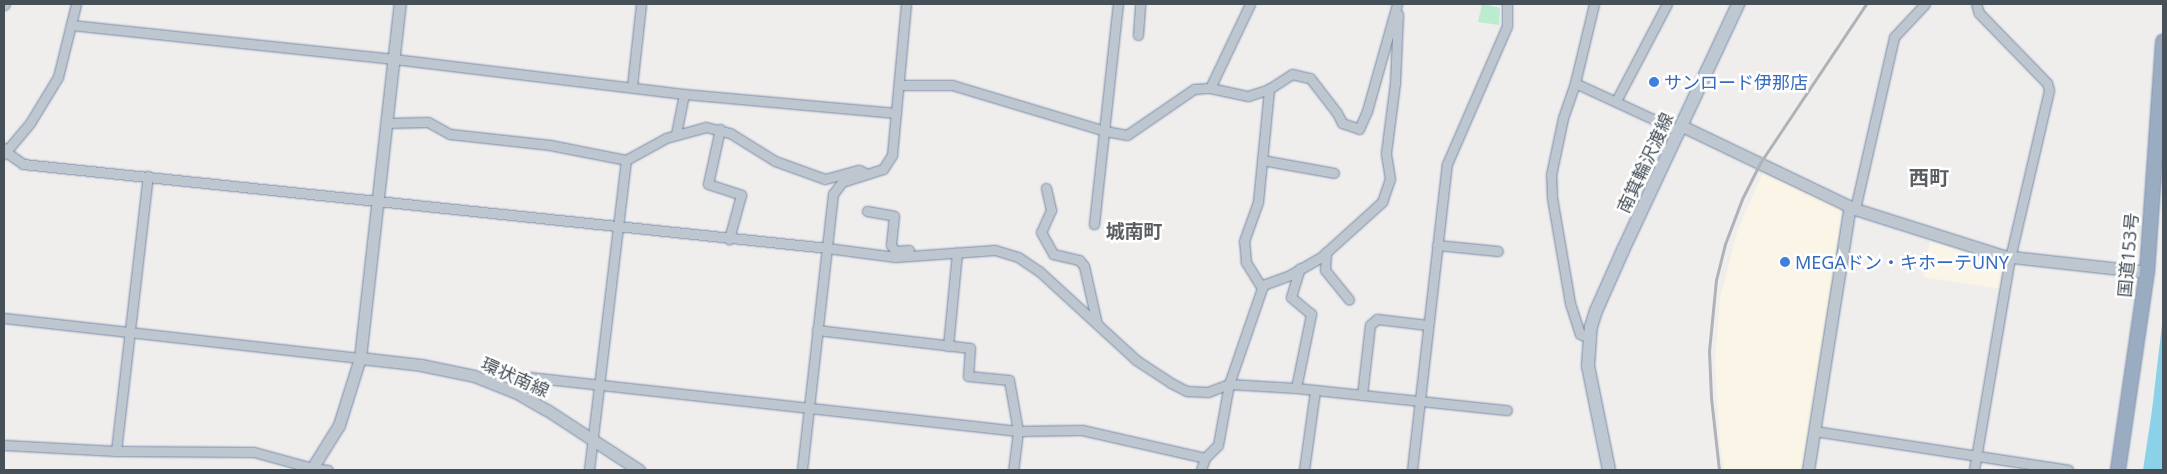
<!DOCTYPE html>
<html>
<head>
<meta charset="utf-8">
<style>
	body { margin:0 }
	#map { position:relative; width:2167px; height:474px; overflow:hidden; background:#f0eded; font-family:"Noto Sans","Noto Sans JP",sans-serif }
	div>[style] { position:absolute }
	.commercial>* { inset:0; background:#faf5e6 }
	.green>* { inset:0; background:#bcecd0 }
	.water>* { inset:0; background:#8bd1e7 }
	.roads { filter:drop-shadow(0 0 1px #7289a6) drop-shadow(0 0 1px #7289a6) }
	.minor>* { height:9px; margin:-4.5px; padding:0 4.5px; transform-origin:4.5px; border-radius:4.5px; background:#bec7cf }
	.tertiary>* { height:11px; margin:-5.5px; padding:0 5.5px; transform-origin:5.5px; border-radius:5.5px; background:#bec7cf }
	.secondary>* { height:12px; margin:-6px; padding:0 6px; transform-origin:6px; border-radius:6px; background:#bec8d3 }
	.trunk>* { height:14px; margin:-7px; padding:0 7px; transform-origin:7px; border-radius:7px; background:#9aacc2 }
	.rail>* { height:3px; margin:-1.5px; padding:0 1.5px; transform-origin:1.5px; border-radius:1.5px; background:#afb2b7 }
	.dots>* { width:14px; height:14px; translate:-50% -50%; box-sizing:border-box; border:2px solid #fff; border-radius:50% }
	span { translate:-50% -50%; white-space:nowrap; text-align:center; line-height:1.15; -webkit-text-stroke:5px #fff; paint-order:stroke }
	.shop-label { font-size:18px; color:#366cbe }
	.left { translate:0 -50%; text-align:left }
	.street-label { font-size:18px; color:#465059 }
	.neighbourhood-label { font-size:19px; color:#5a5d61; font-weight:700 }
	.quarter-label { font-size:20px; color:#5a5d61; font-weight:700 }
	.frame { position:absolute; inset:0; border:5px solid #465059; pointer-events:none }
</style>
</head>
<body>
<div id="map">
	<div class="commercial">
		<i style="clip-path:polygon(1763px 173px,1838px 207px,1842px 213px,1803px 470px,1724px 470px,1720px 443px,1715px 363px,1720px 298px,1738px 229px)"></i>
		<i style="clip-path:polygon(1930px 241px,2005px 266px,2001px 289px,1923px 277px)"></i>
	</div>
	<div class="green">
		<i style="clip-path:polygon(1482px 4px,1500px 8px,1499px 25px,1478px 22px)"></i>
	</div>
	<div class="water">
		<i style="clip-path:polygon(2163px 316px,2163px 470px,2143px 470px,2152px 410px)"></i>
	</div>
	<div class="roads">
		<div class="minor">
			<i style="left:4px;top:5px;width:1px;rotate:-45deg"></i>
			<i style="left:71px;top:25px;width:325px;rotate:6deg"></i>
			<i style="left:394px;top:59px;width:292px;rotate:6.9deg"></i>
			<i style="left:684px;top:94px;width:213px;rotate:5.1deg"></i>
			<i style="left:1138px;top:35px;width:31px;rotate:-86deg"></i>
			<i style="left:1575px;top:83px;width:115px;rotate:24.8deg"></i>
			<i style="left:899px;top:85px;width:53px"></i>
			<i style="left:952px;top:85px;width:160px;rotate:16.7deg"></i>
			<i style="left:1105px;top:131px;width:22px;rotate:10deg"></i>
			<i style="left:1127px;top:135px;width:81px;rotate:-34.5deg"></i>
			<i style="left:1194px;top:89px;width:16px;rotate:-4deg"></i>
			<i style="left:1210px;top:88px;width:39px;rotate:12deg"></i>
			<i style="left:1248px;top:96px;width:22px;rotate:-18deg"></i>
			<i style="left:1269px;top:89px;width:27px;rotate:-33deg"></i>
			<i style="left:1292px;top:74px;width:18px;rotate:13deg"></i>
			<i style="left:1310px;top:78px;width:44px;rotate:52.4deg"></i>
			<i style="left:1337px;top:113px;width:11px;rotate:63deg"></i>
			<i style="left:1342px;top:123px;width:18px;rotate:19deg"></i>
			<i style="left:1359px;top:129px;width:20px;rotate:-66deg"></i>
			<i style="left:1367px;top:111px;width:111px;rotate:-74.3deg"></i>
			<i style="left:632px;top:86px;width:82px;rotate:-83.7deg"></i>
			<i style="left:1210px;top:88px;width:93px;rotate:-64.5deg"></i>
			<i style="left:1616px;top:101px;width:110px;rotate:-62.3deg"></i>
			<i style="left:387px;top:123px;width:41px;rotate:-1.4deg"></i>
			<i style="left:428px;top:122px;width:25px;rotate:29deg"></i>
			<i style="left:450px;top:134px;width:101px;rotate:6.3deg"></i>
			<i style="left:550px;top:145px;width:77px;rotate:11.2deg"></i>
			<i style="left:626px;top:160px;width:46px;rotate:-28.8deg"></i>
			<i style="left:666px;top:138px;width:41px;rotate:-15.4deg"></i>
			<i style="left:706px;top:127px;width:25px;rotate:14deg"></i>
			<i style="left:730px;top:133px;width:53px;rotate:31.9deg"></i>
			<i style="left:775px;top:161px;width:53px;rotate:19.8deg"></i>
			<i style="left:825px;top:179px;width:35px;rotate:-15deg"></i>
			<i style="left:859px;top:170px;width:9px;rotate:27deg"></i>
			<i style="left:720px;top:129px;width:56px;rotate:102.3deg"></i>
			<i style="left:708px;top:184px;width:35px;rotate:18deg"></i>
			<i style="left:741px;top:195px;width:46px;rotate:105.3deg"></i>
			<i style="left:676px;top:134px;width:41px;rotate:-78.7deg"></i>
			<i style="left:4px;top:148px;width:4px;rotate:63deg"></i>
			<i style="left:6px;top:152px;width:21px;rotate:35deg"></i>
			<i style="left:23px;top:164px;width:808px;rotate:5.96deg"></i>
			<i style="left:827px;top:248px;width:69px;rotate:7.5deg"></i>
			<i style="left:895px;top:257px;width:100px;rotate:-4deg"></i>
			<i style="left:995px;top:250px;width:24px;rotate:17deg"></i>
			<i style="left:1018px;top:257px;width:25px;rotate:34deg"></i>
			<i style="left:1039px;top:271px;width:132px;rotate:42.5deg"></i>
			<i style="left:1136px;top:360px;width:42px;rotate:33.3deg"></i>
			<i style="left:1171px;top:383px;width:18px;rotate:27deg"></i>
			<i style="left:1187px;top:391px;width:21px;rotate:3deg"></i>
			<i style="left:1208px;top:392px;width:22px;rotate:-21deg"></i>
			<i style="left:1229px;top:384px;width:67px;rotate:3.4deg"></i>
			<i style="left:1296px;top:388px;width:212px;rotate:6deg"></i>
			<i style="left:4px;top:154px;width:40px;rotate:-50deg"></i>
			<i style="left:30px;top:123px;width:54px;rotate:-58.7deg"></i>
			<i style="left:58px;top:77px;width:75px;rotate:-76.1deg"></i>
			<i style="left:1262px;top:160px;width:73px;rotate:10.2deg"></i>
			<i style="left:1046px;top:188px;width:23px;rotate:77deg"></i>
			<i style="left:1051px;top:210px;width:24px;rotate:114deg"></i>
			<i style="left:1041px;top:232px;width:25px;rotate:61deg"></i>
			<i style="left:1053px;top:254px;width:27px;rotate:13deg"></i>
			<i style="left:1079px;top:260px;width:8px;rotate:50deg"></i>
			<i style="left:1084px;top:266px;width:59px;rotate:77.4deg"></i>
			<i style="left:1855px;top:209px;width:176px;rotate:-77.2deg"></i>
			<i style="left:1894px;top:37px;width:45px;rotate:-46.8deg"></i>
			<i style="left:867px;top:211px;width:27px;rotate:10deg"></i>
			<i style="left:894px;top:216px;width:29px;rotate:96deg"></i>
			<i style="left:891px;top:245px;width:7px;rotate:56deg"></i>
			<i style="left:895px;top:251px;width:14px;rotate:-4deg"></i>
			<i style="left:1094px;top:224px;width:221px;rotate:-83.8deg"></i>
			<i style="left:1437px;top:245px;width:61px;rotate:5.6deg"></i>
			<i style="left:1326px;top:252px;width:18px;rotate:93deg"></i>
			<i style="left:1325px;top:270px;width:38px;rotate:51deg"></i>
			<i style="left:1262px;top:288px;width:31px;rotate:-122deg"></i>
			<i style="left:1246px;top:262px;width:21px;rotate:-95deg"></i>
			<i style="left:1244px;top:241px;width:41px;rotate:-70.3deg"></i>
			<i style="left:1258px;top:202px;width:114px;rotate:-84.4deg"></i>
			<i style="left:4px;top:318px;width:358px;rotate:6.4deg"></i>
			<i style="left:817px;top:330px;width:154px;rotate:6.7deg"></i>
			<i style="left:970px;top:348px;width:28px;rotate:94deg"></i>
			<i style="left:968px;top:376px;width:41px;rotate:5.6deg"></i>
			<i style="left:1009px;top:380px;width:52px;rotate:80deg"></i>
			<i style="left:1018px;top:431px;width:39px;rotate:97deg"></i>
			<i style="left:1589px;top:338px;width:10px;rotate:-156deg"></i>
			<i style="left:1580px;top:334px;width:33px;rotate:-108deg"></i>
			<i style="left:1570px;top:303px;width:107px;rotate:-99.7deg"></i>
			<i style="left:1552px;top:198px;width:23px;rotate:-92deg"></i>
			<i style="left:1551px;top:175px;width:58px;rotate:-78.1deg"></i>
			<i style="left:1563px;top:118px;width:37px;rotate:-71deg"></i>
			<i style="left:1575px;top:83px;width:81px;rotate:-76.5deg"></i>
			<i style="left:948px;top:346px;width:94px;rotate:-84.5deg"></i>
			<i style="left:511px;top:375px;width:510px;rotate:6.3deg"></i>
			<i style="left:1018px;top:431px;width:64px;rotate:-0.9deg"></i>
			<i style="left:1082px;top:430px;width:126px;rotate:12.8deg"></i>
			<i style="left:1296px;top:388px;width:76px;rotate:-78.5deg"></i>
			<i style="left:1311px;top:314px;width:26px;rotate:-140deg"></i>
			<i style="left:1291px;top:297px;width:30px;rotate:-73deg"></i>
			<i style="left:1362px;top:395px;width:70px;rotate:-83.5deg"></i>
			<i style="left:1370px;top:325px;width:9px;rotate:-41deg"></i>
			<i style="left:1377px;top:319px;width:51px;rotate:6.7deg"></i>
			<i style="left:1814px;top:431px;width:257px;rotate:8.7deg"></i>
			<i style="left:4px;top:445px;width:112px;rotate:3.1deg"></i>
			<i style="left:116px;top:451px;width:138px;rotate:0.4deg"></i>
			<i style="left:254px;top:452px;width:60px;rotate:15.4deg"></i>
			<i style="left:312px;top:468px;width:16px;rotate:7deg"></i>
			<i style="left:116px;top:451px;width:277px;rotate:-83.4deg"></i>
			<i style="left:589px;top:470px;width:312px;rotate:-83.2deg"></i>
			<i style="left:802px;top:470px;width:278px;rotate:-83.6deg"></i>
			<i style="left:833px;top:194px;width:15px;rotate:-53deg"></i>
			<i style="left:842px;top:182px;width:43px;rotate:-17.6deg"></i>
			<i style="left:883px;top:169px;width:17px;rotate:-57deg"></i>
			<i style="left:892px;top:155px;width:152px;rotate:-84.7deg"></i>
			<i style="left:1201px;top:470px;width:13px;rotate:-72deg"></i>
			<i style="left:1205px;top:458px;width:18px;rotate:-45deg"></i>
			<i style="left:1218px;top:445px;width:62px;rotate:-79.8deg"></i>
			<i style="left:1229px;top:384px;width:105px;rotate:-71deg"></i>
			<i style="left:1263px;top:285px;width:29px;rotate:-20deg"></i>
			<i style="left:1290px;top:275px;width:34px;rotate:-30deg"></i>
			<i style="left:1320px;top:258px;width:84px;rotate:-42.1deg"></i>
			<i style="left:1382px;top:202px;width:24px;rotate:-71deg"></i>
			<i style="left:1390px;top:179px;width:26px;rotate:-99deg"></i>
			<i style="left:1386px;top:153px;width:71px;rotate:-82.7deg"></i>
			<i style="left:1395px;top:83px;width:69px;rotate:-87.5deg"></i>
			<i style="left:1304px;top:470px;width:80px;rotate:-82.1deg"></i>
			<i style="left:1412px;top:470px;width:308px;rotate:-83.5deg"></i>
			<i style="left:1447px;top:164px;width:150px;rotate:-66.5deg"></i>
			<i style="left:1507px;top:26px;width:22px;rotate:-90deg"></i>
			<i style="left:1974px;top:470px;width:215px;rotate:-80.4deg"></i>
			<i style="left:2010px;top:258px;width:172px;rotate:-76.9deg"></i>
			<i style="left:2049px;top:90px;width:7px;rotate:-106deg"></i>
			<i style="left:2047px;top:83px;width:98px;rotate:-134.2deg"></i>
			<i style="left:1979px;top:13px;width:9px;rotate:-108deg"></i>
		</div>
		<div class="tertiary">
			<i style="left:1682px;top:126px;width:192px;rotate:25.6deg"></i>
			<i style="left:1855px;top:209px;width:155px;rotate:17.6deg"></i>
			<i style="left:2003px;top:256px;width:145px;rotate:6.3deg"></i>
			<i style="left:360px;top:358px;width:61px;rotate:6.5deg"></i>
			<i style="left:421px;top:365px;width:54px;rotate:11.7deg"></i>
			<i style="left:474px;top:376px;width:46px;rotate:21.6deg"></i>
			<i style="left:517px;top:393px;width:34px;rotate:30deg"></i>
			<i style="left:547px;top:410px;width:110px;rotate:33.1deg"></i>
			<i style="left:311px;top:470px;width:53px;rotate:-58.1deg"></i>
			<i style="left:339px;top:425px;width:70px;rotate:-72.6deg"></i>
			<i style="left:360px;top:358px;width:356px;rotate:-83.6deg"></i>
			<i style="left:1808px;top:470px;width:267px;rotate:-81deg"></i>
		</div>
		<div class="secondary">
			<i style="left:1609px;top:470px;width:106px;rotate:-101.4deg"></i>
			<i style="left:1588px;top:366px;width:39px;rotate:-86deg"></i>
			<i style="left:1591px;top:327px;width:17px;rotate:-73deg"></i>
			<i style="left:1596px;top:311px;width:67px;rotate:-66.1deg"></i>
			<i style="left:1623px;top:250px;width:272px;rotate:-64.9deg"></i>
		</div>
		<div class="trunk">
			<i style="left:2118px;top:470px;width:200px;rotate:-81.7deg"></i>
			<i style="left:2147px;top:272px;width:231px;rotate:-86deg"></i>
		</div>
	</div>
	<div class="rail">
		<i style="left:1719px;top:470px;width:73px;rotate:-96.3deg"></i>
		<i style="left:1711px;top:397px;width:46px;rotate:-92.5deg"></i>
		<i style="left:1709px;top:351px;width:71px;rotate:-84.4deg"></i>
		<i style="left:1716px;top:280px;width:37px;rotate:-76deg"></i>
		<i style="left:1725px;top:244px;width:48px;rotate:-69.3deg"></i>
		<i style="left:1742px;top:199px;width:40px;rotate:-63.4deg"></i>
		<i style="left:1760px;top:163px;width:191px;rotate:-56.3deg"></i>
	</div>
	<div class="dots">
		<i style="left:1654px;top:82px;background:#3f7fe0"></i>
		<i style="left:1785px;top:262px;background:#3f7fe0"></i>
	</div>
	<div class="shop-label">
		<span class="left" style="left:1664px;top:82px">サンロード伊那店</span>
		<span class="left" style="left:1795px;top:262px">MEGAドン・キホーテUNY</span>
	</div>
	<div class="street-label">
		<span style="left:1645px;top:163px;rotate:-65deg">南箕輪沢渡線</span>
		<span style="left:2128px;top:255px;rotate:-85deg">国道153号</span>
		<span style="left:515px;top:377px;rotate:24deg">環状南線</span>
	</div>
	<div class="neighbourhood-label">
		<span style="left:1134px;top:232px">城南町</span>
	</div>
	<div class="quarter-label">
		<span style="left:1929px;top:177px">西町</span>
	</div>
	<div class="frame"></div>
</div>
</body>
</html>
